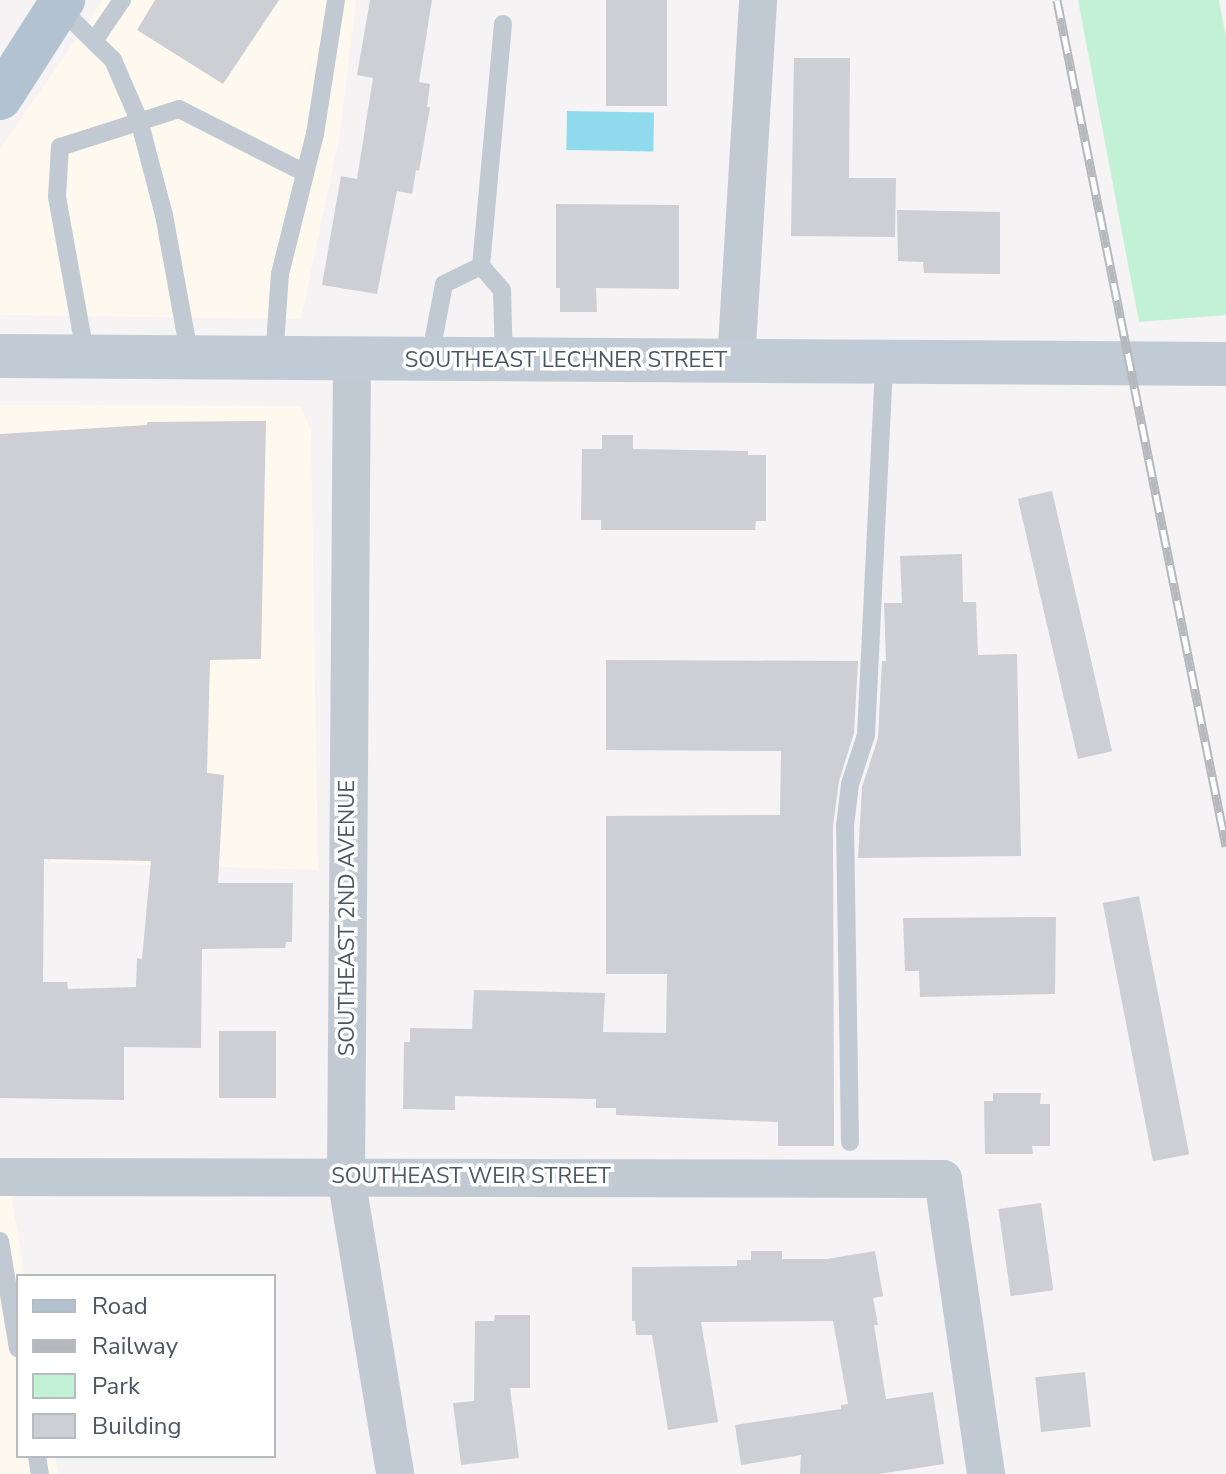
<!DOCTYPE html>
<html>
<head>
<meta charset="utf-8">
<style>
	body { margin:0 }
	#map { position:relative; width:1226px; height:1474px; overflow:hidden; background:#f5f3f3; font-family:"Nunito Sans",sans-serif }
	div>[style] { position:absolute }
	.commercial>* { inset:0; background:#fdf9ef }
	.green>* { inset:0; background:#c3f1d5 }
	.water>* { inset:0; background:#90daee; transform-origin:0 0 }
	.building>* { inset:0; background:#cdcfd5; transform-origin:0 0 }
	.lane>* { height:18px; margin:-9px; padding:0 9px; transform-origin:9px; border-radius:9px; background:#c1cad2 }
	.street>* { height:38px; margin:-19px; padding:0 19px; transform-origin:19px; border-radius:19px; background:#c1cad2 }
	.secondary>* { height:44px; margin:-22px; padding:0 22px; transform-origin:22px; border-radius:22px; background:#c1cbd6 }
	.primary>* { height:44px; margin:-22px; padding:0 22px; transform-origin:22px; border-radius:22px; background:#b3c2d1 }
	.rail>* { height:9px; margin-top:-4.5px; transform-origin:0; background:repeating-linear-gradient(90deg,#fff 0 18px,#b5b8bd 0 36px); box-sizing:border-box; border-block:2px solid #b5b8bd }
	span { translate:-50% -50%; white-space:nowrap; text-align:center; line-height:1.15; -webkit-text-stroke:7px #fff; paint-order:stroke }
	.street-label { font-size:22px; color:#4a5661 }
	.legend { position:absolute; left:16px; top:1274px; width:260px; height:184px; box-sizing:border-box; background:#fff; border:2px solid #b7bbc0; margin:0; padding:10px 14px; list-style:none; font-size:24px; color:#4a5661 }
	.legend li { display:flex; align-items:center; gap:16px; height:40px }
	.legend b { width:40px; border:2px solid #b7bbc0 }
</style>
</head>
<body>
<div id="map">
	<div class="commercial">
		<i style="clip-path:polygon(103px 0,356px 0,340px 134px,301px 319px,0 315px,0 149px)"></i>
		<i style="clip-path:polygon(0 405px,300px 406px,311px 430px,318px 870px,50px 862px,48px 781px,0 781px)"></i>
		<i style="clip-path:polygon(11px 1193px,25px 1276px,18px 1276px,18px 1456px,55px 1456px,58px 1474px,0 1474px,0 1194px)"></i>
	</div>
	<div class="green">
		<i style="clip-path:polygon(1078px 0,1219px 0,1226px 38px,1226px 315px,1139px 322px)"></i>
	</div>
	<div class="water">
		<i style="left:567px;top:111px;width:87px;height:39px;rotate:1deg"></i>
	</div>
	<div class="building">
		<i style="clip-path:polygon(155px 0,279px 0,223px 84px,137px 30px)"></i>
		<i style="clip-path:polygon(370px 0,432px 0,419px 82px,430px 84px,427px 107px,430px 107px,419px 171px,416px 170px,412px 194px,397px 191px,377px 294px,322px 285px,341px 176px,357px 179px,373px 78px,357px 75px)"></i>
		<i style="left:606px;top:0;width:61px;height:106px"></i>
		<i style="clip-path:polygon(794px 58px,850px 58px,849px 178px,896px 178px,895px 237px,791px 236px)"></i>
		<i style="clip-path:polygon(556px 204px,679px 205px,679px 289px,596px 288px,597px 312px,560px 312px,560px 288px,556px 288px)"></i>
		<i style="clip-path:polygon(897px 210px,1000px 212px,1000px 274px,924px 273px,923px 262px,898px 261px)"></i>
		<i style="clip-path:polygon(evenodd,266px 421px,261px 659px,210px 660px,207px 773px,224px 775px,218px 883px,293px 883px,292px 942px,286px 942px,285px 948px,202px 949px,201px 1048px,124px 1047px,124px 1100px,0 1098px,0 434px,147px 425px,147px 422px,266px 421px,44px 859px,151px 861px,142px 959px,137px 958px,136px 987px,68px 989px,67px 982px,43px 982px,44px 859px)"></i>
		<i style="clip-path:polygon(602px 435px,633px 435px,633px 449px,748px 451px,748px 455px,766px 455px,766px 521px,756px 521px,755px 530px,601px 530px,601px 520px,581px 520px,582px 449px,602px 449px)"></i>
		<i style="left:1052px;top:491px;width:267px;height:35px;rotate:77deg"></i>
		<i style="clip-path:polygon(962px 554px,963px 602px,976px 602px,978px 655px,1017px 654px,1021px 856px,858px 858px,862px 787px,878px 738px,882px 661px,886px 661px,884px 603px,902px 603px,900px 556px)"></i>
		<i style="clip-path:polygon(606px 660px,858px 661px,854px 733px,839px 781px,833px 826px,834px 1146px,778px 1146px,778px 1122px,616px 1115px,616px 1108px,596px 1108px,596px 1099px,455px 1096px,455px 1110px,403px 1109px,404px 1042px,410px 1042px,410px 1028px,472px 1029px,474px 990px,605px 993px,603px 1032px,666px 1033px,667px 974px,606px 974px,606px 816px,780px 815px,781px 751px,606px 750px)"></i>
		<i style="left:1139px;top:896px;width:263px;height:37px;rotate:79deg"></i>
		<i style="clip-path:polygon(1056px 917px,1055px 994px,920px 997px,919px 971px,905px 971px,903px 918px)"></i>
		<i style="left:219px;top:1031px;width:57px;height:67px"></i>
		<i style="clip-path:polygon(993px 1093px,1041px 1093px,1040px 1104px,1050px 1104px,1050px 1146px,1032px 1146px,1033px 1154px,985px 1154px,984px 1101px,993px 1101px)"></i>
		<i style="left:1041px;top:1203px;width:88px;height:43px;rotate:82deg"></i>
		<i style="clip-path:polygon(751px 1251px,782px 1251px,782px 1259px,827px 1259px,875px 1251px,883px 1296px,873px 1298px,878px 1325px,874px 1325px,886px 1399px,933px 1392px,944px 1464px,879px 1474px,800px 1474px,801px 1455px,741px 1465px,735px 1425px,841px 1409px,841px 1405px,848px 1404px,833px 1321px,701px 1322px,718px 1422px,668px 1430px,652px 1335px,636px 1335px,635px 1321px,632px 1321px,632px 1267px,737px 1266px,737px 1260px,751px 1260px)"></i>
		<i style="clip-path:polygon(495px 1315px,530px 1315px,530px 1388px,510px 1388px,519px 1458px,461px 1465px,453px 1403px,474px 1401px,475px 1321px,494px 1321px)"></i>
		<i style="left:1085px;top:1372px;width:55px;height:50px;rotate:84deg"></i>
	</div>
	<div class="lane">
		<i style="left:59px;top:7px;width:76px;rotate:44.5deg"></i>
		<i style="left:113px;top:60px;width:65px;rotate:66.6deg"></i>
		<i style="left:139px;top:120px;width:98px;rotate:75.3deg"></i>
		<i style="left:164px;top:215px;width:145px;rotate:79.7deg"></i>
		<i style="left:503px;top:24px;width:243px;rotate:95.2deg"></i>
		<i style="left:481px;top:266px;width:32px;rotate:49deg"></i>
		<i style="left:502px;top:290px;width:70px;rotate:88.4deg"></i>
		<i style="left:94px;top:41px;width:50px;rotate:-55.7deg"></i>
		<i style="left:86px;top:358px;width:164px;rotate:-100.2deg"></i>
		<i style="left:57px;top:197px;width:50px;rotate:-86.6deg"></i>
		<i style="left:60px;top:147px;width:125px;rotate:-17.7deg"></i>
		<i style="left:179px;top:109px;width:141px;rotate:26.9deg"></i>
		<i style="left:430px;top:358px;width:75px;rotate:-79.3deg"></i>
		<i style="left:444px;top:284px;width:41px;rotate:-25.9deg"></i>
		<i style="left:274px;top:359px;width:85px;rotate:-86deg"></i>
		<i style="left:280px;top:274px;width:144px;rotate:-76deg"></i>
		<i style="left:315px;top:134px;width:136px;rotate:-81.1deg"></i>
		<i style="left:850px;top:1142px;width:316px;rotate:-90.9deg"></i>
		<i style="left:845px;top:826px;width:42px;rotate:-83.2deg"></i>
		<i style="left:850px;top:784px;width:52px;rotate:-71.9deg"></i>
		<i style="left:866px;top:735px;width:373px;rotate:-87.2deg"></i>
		<i style="left:0;top:1241px;width:109px;rotate:80.5deg"></i>
		<i style="left:37px;top:1456px;width:18px;rotate:81deg"></i>
	</div>
	<div class="street">
		<i style="left:352px;top:359px;width:818px;rotate:90.42deg"></i>
		<i style="left:346px;top:1177px;width:301px;rotate:80.6deg"></i>
		<i style="left:736px;top:362px;width:363px;rotate:-86.5deg"></i>
		<i style="left:0;top:1177px;width:943px;rotate:0.12deg"></i>
		<i style="left:943px;top:1179px;width:298px;rotate:81.7deg"></i>
	</div>
	<div class="secondary">
		<i style="left:0;top:356px;width:1226px;rotate:0.37deg"></i>
	</div>
	<div class="primary">
		<i style="left:0;top:98px;width:117px;rotate:-57.3deg"></i>
	</div>
	<div class="rail">
		<i style="left:1057px;top:0;width:863px;rotate:78.7deg"></i>
	</div>
	<div class="street-label">
		<span style="left:566px;top:361px">SOUTHEAST LECHNER STREET</span>
		<span style="left:348px;top:918px;rotate:-90deg">SOUTHEAST 2ND AVENUE</span>
		<span style="left:471px;top:1177px">SOUTHEAST WEIR STREET</span>
	</div>
	<ul class="legend">
	<li><b style="height:10px;background:#b3c2d1"></b>Road</li>
	<li><b style="height:10px;background:#b5b8bd"></b>Railway</li>
	<li><b style="height:22px;background:#c3f1d5"></b>Park</li>
	<li><b style="height:22px;background:#cdcfd5"></b>Building</li>
	</ul>
</div>
</body>
</html>
